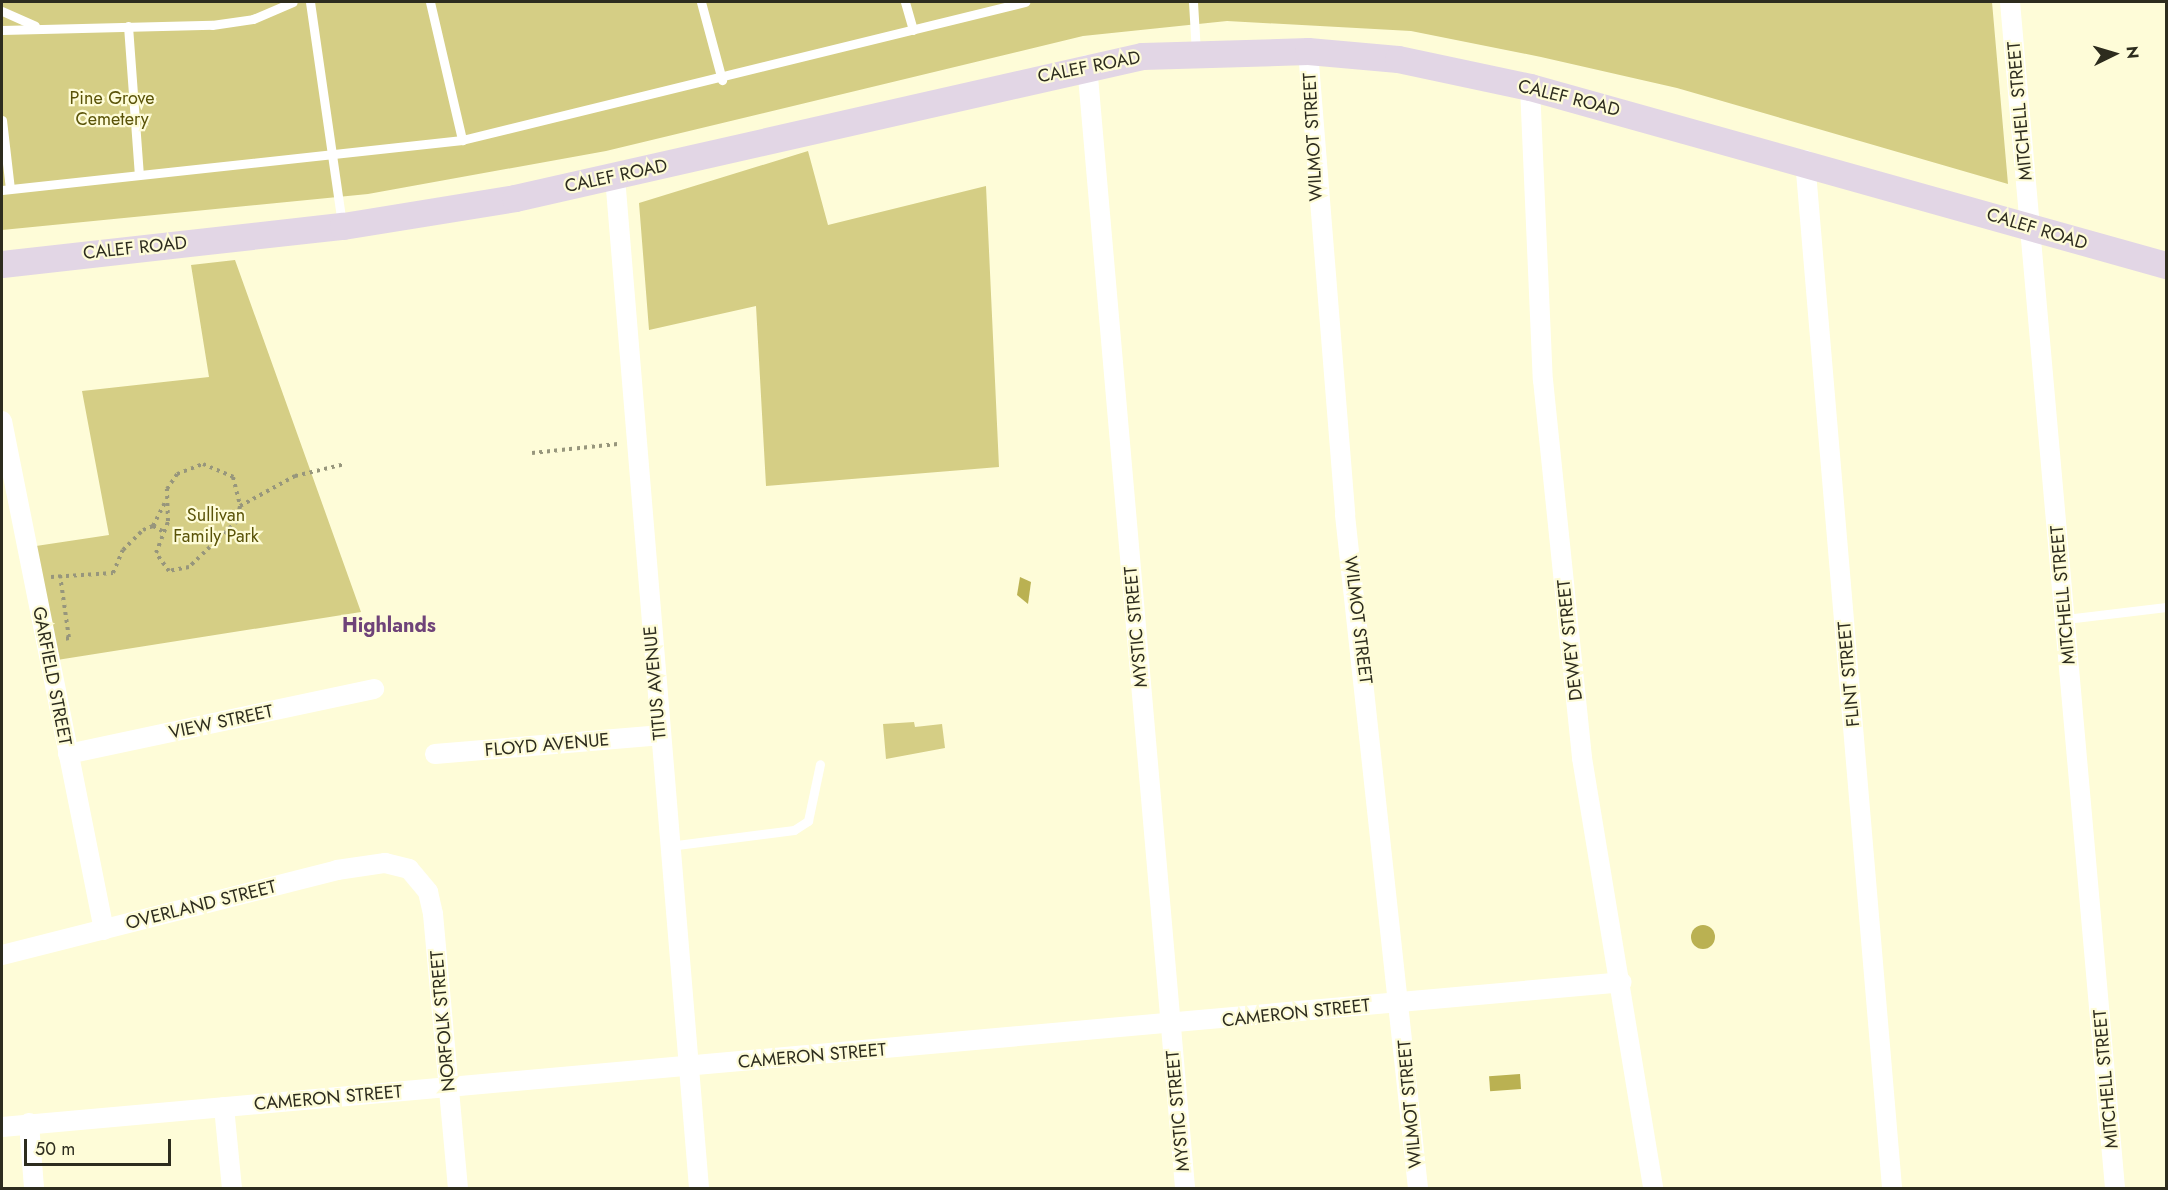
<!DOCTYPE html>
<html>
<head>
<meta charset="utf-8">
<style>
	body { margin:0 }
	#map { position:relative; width:2168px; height:1190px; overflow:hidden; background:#fefcd8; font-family:Jost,sans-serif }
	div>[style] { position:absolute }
	.green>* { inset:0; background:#d5ce85 }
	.water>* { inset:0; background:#bab152; transform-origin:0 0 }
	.round { border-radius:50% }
	.path>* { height:4px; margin-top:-2px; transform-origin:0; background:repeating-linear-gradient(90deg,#97967c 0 3px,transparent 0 7.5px) }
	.service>* { height:9px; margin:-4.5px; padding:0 4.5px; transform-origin:4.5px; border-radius:4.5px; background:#fff }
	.minor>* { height:20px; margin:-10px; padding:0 10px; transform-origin:10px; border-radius:10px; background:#fff }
	.secondary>* { height:27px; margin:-13.5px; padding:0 13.5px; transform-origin:13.5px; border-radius:13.5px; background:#e2d6e5 }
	span { translate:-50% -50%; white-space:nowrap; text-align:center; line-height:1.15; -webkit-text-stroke:4.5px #fefcd8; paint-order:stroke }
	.street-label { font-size:18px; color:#2d2c1e }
	.park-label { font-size:18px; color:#5a5308 }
	.neighbourhood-label { font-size:20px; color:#6f4379; font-weight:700 }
	.frame { position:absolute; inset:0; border:3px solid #2d2c1e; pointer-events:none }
	.north { position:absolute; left:2084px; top:24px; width:60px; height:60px; -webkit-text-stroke:4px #fefcd8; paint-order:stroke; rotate:85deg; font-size:16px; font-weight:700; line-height:24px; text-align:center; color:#2d2c1e }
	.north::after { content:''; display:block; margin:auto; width:21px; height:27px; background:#2d2c1e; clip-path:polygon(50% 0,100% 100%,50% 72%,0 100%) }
	.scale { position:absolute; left:24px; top:1139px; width:147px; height:27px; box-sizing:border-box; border:3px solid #2d2c1e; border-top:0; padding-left:8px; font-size:18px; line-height:21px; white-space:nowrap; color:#2d2c1e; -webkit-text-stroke:4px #fefcd8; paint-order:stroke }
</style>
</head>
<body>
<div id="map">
	<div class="green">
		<i style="clip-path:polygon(2px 2px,1992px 2px,2008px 184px,1677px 88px,1541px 57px,1411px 31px,1227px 21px,1083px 36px,606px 151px,368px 194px,2px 230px)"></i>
		<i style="clip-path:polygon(808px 151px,828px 225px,986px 186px,999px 467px,766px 486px,756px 306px,649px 330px,639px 203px)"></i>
		<i style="clip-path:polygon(235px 260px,361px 612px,57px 660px,36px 546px,109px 535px,82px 391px,209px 377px,191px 265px)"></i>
		<i style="clip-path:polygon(914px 722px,915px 727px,942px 724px,945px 748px,886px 759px,883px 724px)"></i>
	</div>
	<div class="water">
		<i style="clip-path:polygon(1020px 577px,1031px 582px,1028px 604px,1017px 595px)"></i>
		<i class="round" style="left:1691px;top:925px;width:24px;height:24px"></i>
		<i style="left:1520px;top:1074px;width:15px;height:31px;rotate:86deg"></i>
	</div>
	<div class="path">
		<i style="left:532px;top:453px;width:86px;rotate:-6deg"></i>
		<i style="left:203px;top:464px;width:33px;rotate:23deg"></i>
		<i style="left:233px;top:477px;width:30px;rotate:76deg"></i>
		<i style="left:240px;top:506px;width:15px;rotate:101deg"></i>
		<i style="left:237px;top:521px;width:66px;rotate:136.2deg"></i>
		<i style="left:189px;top:567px;width:20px;rotate:169deg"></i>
		<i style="left:169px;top:571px;width:22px;rotate:-126deg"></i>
		<i style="left:156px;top:553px;width:34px;rotate:-69deg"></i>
		<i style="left:168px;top:521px;width:32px;rotate:-92deg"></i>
		<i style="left:167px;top:489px;width:18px;rotate:-56deg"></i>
		<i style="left:177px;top:474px;width:28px;rotate:-21deg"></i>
		<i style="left:240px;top:506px;width:63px;rotate:-28.6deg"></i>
		<i style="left:295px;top:476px;width:51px;rotate:-13.5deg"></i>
		<i style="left:153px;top:526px;width:27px;rotate:-63deg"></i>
		<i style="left:60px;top:575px;width:64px;rotate:81.9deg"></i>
		<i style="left:69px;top:638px;width:5px;rotate:169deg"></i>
		<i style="left:51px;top:577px;width:62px;rotate:-3.7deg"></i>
		<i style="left:113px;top:573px;width:25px;rotate:-67deg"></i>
		<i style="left:123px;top:550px;width:28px;rotate:-45deg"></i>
		<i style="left:143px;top:530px;width:11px;rotate:-22deg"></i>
		<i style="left:153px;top:526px;width:13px;rotate:29deg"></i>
	</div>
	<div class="service">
		<i style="left:310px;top:2px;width:224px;rotate:81.8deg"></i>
		<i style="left:430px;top:2px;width:142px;rotate:76.9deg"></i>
		<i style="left:701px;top:2px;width:81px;rotate:74.9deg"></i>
		<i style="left:905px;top:2px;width:29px;rotate:74deg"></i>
		<i style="left:1193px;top:2px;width:50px;rotate:86.6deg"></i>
		<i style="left:2px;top:11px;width:36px;rotate:24deg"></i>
		<i style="left:128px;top:26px;width:149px;rotate:85.8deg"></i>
		<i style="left:2px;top:30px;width:210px;rotate:-1.4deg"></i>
		<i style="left:212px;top:25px;width:41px;rotate:-8.3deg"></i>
		<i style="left:253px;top:19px;width:43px;rotate:-23deg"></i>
		<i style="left:2px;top:120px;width:69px;rotate:83.4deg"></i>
		<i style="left:2px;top:190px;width:463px;rotate:-6.2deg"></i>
		<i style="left:462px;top:140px;width:580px;rotate:-13.77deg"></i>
		<i style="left:2066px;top:619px;width:101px;rotate:-6.8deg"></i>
		<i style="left:669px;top:846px;width:126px;rotate:-7.3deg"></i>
		<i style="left:794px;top:830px;width:17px;rotate:-33deg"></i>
		<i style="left:808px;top:821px;width:58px;rotate:-78.1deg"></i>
	</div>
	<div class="minor">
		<i style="left:2010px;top:2px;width:1191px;rotate:84.94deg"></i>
		<i style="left:1308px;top:51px;width:465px;rotate:85.4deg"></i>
		<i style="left:1345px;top:515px;width:677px;rotate:83.81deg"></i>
		<i style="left:1087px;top:65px;width:1127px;rotate:85.01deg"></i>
		<i style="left:1530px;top:87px;width:293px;rotate:87.5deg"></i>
		<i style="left:1543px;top:380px;width:380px;rotate:84.1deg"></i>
		<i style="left:1582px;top:758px;width:436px;rotate:80.6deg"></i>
		<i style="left:1805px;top:160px;width:1032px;rotate:85.16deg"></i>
		<i style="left:615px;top:177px;width:1014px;rotate:85.25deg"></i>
		<i style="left:2px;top:421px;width:519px;rotate:78.67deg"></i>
		<i style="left:68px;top:754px;width:313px;rotate:-12deg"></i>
		<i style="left:435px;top:754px;width:225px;rotate:-4.8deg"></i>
		<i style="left:2px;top:955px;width:346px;rotate:-14.2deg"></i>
		<i style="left:337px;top:870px;width:49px;rotate:-8.3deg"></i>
		<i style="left:385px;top:863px;width:25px;rotate:14deg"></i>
		<i style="left:409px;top:869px;width:30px;rotate:50deg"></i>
		<i style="left:428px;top:892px;width:23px;rotate:77deg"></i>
		<i style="left:433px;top:914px;width:275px;rotate:84.8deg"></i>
		<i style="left:224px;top:1107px;width:81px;rotate:84.4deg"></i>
		<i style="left:29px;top:1123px;width:65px;rotate:85.6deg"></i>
		<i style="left:2px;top:1127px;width:1626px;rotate:-5.11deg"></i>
	</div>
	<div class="secondary">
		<i style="left:2px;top:264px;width:343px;rotate:-6.4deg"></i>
		<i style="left:343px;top:226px;width:174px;rotate:-9.2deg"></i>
		<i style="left:515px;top:198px;width:643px;rotate:-12.76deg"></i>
		<i style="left:1142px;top:56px;width:166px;rotate:-1.7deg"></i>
		<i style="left:1308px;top:51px;width:90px;rotate:5.1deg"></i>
		<i style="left:1398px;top:59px;width:135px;rotate:12deg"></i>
		<i style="left:1530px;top:87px;width:660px;rotate:15.64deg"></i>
	</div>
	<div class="street-label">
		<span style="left:1089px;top:67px;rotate:-11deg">CALEF ROAD</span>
		<span style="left:1569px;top:98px;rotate:14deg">CALEF ROAD</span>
		<span style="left:2020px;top:111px;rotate:-95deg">MITCHELL STREET</span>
		<span style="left:1313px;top:137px;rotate:-93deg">WILMOT STREET</span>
		<span style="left:616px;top:176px;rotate:-12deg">CALEF ROAD</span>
		<span style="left:2037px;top:229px;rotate:17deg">CALEF ROAD</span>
		<span style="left:135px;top:248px;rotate:-6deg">CALEF ROAD</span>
		<span style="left:2063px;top:595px;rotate:-95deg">MITCHELL STREET</span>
		<span style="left:1358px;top:620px;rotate:83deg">WILMOT STREET</span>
		<span style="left:1136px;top:627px;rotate:-95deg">MYSTIC STREET</span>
		<span style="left:1570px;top:640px;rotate:-96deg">DEWEY STREET</span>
		<span style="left:1849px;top:674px;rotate:-95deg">FLINT STREET</span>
		<span style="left:52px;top:676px;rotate:79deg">GARFIELD STREET</span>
		<span style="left:655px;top:683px;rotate:-95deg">TITUS AVENUE</span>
		<span style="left:221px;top:722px;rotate:-12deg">VIEW STREET</span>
		<span style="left:547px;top:745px;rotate:-5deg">FLOYD AVENUE</span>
		<span style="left:201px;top:905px;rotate:-14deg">OVERLAND STREET</span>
		<span style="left:1296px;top:1013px;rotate:-6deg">CAMERON STREET</span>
		<span style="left:443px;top:1021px;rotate:-95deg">NORFOLK STREET</span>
		<span style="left:812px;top:1056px;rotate:-5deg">CAMERON STREET</span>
		<span style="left:2106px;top:1079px;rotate:-95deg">MITCHELL STREET</span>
		<span style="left:328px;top:1098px;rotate:-5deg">CAMERON STREET</span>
		<span style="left:1410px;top:1104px;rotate:-95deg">WILMOT STREET</span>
		<span style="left:1178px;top:1111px;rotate:-95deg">MYSTIC STREET</span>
	</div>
	<div class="park-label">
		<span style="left:112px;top:109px">Pine Grove<br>Cemetery</span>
		<span style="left:216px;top:526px">Sullivan<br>Family Park</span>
	</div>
	<div class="neighbourhood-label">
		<span style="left:389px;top:625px">Highlands</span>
	</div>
	<div class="frame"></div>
	<div class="north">N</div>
	<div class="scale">50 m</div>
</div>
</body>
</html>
